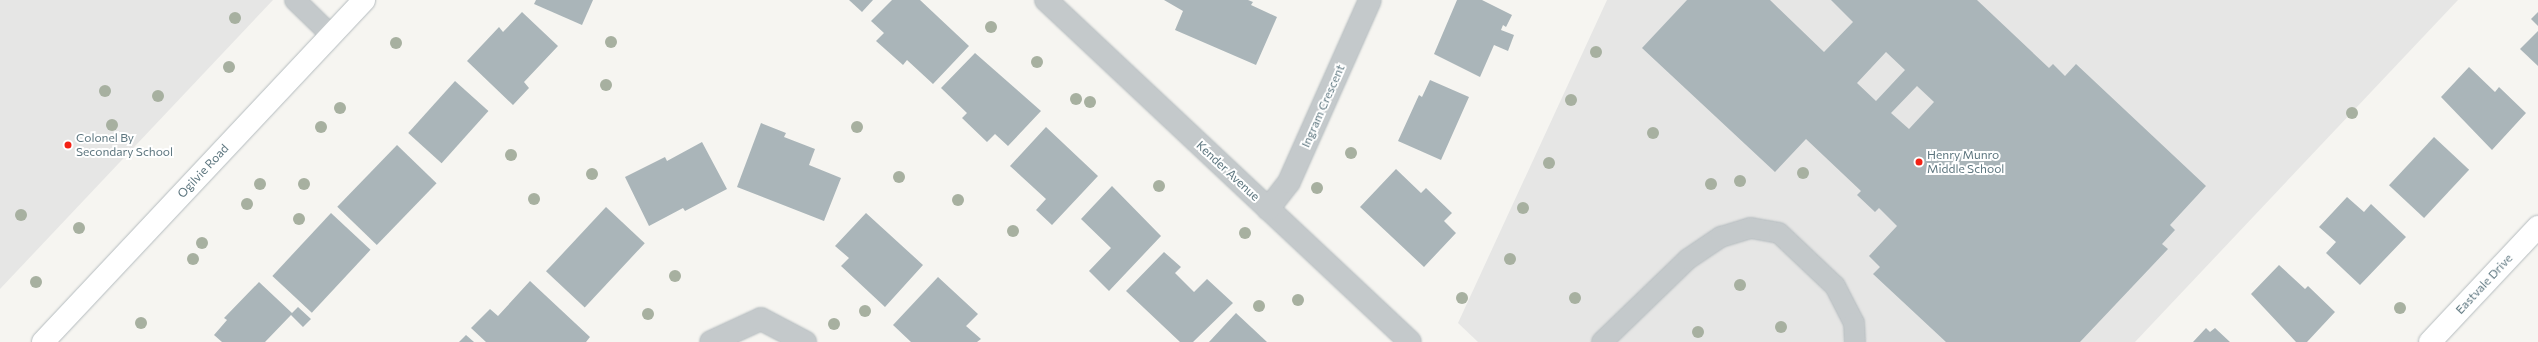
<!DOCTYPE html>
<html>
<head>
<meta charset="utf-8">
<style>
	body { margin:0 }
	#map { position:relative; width:2538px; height:342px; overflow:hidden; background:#f6f5f1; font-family:Commissioner,sans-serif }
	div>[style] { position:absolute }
	.built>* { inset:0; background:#e6e6e5 }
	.building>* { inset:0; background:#aab5b9; transform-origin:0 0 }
	.roads { filter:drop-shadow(0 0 1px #b4bbbe) drop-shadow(0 0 1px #b4bbbe) }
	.lane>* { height:20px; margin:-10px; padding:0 10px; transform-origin:10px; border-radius:10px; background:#c4c9cb }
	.street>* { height:22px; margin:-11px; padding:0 11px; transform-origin:11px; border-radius:11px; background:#c4c9cb }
	.secondary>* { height:22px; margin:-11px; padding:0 11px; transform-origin:11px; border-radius:11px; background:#fff }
	.trees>* { width:12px; height:12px; margin:-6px; border-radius:50%; background:#a7b0a0 }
	.dots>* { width:11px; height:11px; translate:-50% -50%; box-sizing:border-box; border:2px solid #fff; border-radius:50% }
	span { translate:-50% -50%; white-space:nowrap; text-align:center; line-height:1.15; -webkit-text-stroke:4px #fff; paint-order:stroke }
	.street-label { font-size:12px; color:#5d767f }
	.poi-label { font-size:12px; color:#5d767f }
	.left { translate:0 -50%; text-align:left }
</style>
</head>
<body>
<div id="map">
	<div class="built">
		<i style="clip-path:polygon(0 0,273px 0,0 289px)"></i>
		<i style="clip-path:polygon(1607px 0,2458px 0,2135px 342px,1478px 342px,1458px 323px)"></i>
	</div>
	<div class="building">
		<i style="clip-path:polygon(536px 0,593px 0,582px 25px,534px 4px)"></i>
		<i style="clip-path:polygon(849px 0,873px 0,862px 12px)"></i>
		<i style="clip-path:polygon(892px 0,920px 0,969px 46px,933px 84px,907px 60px,903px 65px,876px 41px,884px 33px,871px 21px)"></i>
		<i style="clip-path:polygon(1164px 0,1248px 0,1253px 2px,1251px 5px,1277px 17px,1256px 65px,1175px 30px,1183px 11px)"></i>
		<i style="clip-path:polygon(1457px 0,1482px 0,1512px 15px,1506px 27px,1503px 25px,1501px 30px,1514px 35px,1508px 51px,1494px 45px,1480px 77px,1434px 54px)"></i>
		<i style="clip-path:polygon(evenodd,1687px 0,1770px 0,1824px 52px,1853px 22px,1831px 0,1977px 0,2049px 68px,2053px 64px,2065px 76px,2076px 64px,2206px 186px,2170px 225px,2175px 230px,2162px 244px,2168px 249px,2080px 342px,1946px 342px,1873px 274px,1880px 267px,1869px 256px,1897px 226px,1879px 208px,1875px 212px,1857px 195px,1861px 191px,1806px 139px,1775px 172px,1642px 48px,1687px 0,1886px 52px,1905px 70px,1876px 101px,1857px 83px,1886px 52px,1687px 0,1917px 86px,1934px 102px,1909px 129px,1891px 113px,1917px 86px)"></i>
		<i style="clip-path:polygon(522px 12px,558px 46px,524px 82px,529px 88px,513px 105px,467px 61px,499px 27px,503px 32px)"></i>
		<i style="clip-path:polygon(2538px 12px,2538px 26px,2531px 19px)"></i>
		<i style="clip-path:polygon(2538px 31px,2538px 66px,2520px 49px)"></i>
		<i style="clip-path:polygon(975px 53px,1041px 111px,1008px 146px,995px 134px,987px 142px,962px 118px,967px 113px,941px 88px)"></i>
		<i style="clip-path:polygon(2469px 67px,2495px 92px,2499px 87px,2526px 113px,2492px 150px,2441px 97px)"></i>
		<i style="clip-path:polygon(1430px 80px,1469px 97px,1441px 160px,1398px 141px,1419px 95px,1422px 97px)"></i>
		<i style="left:455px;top:81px;width:45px;height:70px;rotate:42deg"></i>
		<i style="clip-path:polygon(761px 123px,786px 133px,784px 137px,815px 149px,809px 165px,841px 178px,824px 221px,737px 187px)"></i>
		<i style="clip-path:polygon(1046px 127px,1098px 176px,1052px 225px,1036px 210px,1046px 199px,1010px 166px)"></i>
		<i style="left:2434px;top:137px;width:48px;height:66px;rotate:43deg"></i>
		<i style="clip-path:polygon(702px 142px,727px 189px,685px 211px,683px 208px,649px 226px,625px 177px,665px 157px,667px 161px)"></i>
		<i style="left:397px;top:145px;width:55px;height:86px;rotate:44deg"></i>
		<i style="clip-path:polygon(1396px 169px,1421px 193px,1426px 188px,1452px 213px,1444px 221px,1456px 233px,1424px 267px,1360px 207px)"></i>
		<i style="clip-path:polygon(1112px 186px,1161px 236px,1109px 291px,1089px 271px,1111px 248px,1081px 219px)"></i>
		<i style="clip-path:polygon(2347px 197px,2364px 212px,2371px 204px,2406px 237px,2360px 285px,2326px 253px,2336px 242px,2319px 227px)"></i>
		<i style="left:606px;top:207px;width:53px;height:88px;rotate:43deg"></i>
		<i style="left:331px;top:213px;width:54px;height:86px;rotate:43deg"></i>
		<i style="clip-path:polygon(866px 213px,923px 265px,885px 307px,841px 266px,849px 258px,835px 246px)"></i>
		<i style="clip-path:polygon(1164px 252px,1181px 267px,1175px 273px,1194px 292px,1207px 279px,1233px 303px,1193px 342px,1180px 342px,1126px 291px)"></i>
		<i style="clip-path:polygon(2279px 265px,2305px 289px,2308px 286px,2335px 312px,2307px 342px,2296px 342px,2251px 294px)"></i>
		<i style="clip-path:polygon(938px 277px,978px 314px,966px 326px,981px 339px,977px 342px,911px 342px,893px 325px)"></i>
		<i style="clip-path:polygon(530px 281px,590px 337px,586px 342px,486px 342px,471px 328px,490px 309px,498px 316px)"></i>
		<i style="clip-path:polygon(259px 282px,292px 313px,298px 307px,311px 319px,303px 327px,291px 315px,265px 342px,222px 342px,214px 335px,227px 320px,224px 318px)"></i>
		<i style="clip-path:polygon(1236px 313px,1267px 342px,1209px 342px)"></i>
		<i style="clip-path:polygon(2206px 328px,2210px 332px,2215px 328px,2230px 342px,2193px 342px)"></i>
		<i style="clip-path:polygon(466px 335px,474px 342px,459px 342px)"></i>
	</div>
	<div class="roads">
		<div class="lane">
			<i style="left:295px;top:0;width:50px;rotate:44.2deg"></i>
			<i style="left:1602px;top:342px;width:120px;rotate:-44deg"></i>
			<i style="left:1688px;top:259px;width:40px;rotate:-34deg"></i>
			<i style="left:1721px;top:237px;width:31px;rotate:-17deg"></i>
			<i style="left:1751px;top:228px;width:28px;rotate:10deg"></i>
			<i style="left:1779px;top:233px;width:77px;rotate:43.4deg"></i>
			<i style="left:1835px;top:286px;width:42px;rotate:62.8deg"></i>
			<i style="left:1854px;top:323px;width:19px;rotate:87deg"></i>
		</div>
		<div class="street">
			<i style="left:1046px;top:0;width:499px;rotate:43.2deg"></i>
			<i style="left:1268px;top:209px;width:34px;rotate:-52deg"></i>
			<i style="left:1289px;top:182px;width:199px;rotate:-66deg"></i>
			<i style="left:711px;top:342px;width:55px;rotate:-24.7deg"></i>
			<i style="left:761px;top:319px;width:50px;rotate:27.6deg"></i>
		</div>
		<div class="secondary">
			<i style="left:43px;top:342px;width:469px;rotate:-46.8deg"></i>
			<i style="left:2430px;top:342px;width:158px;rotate:-46.8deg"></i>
		</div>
	</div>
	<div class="trees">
		<i style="left:235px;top:18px"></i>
		<i style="left:991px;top:27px"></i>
		<i style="left:611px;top:42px"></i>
		<i style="left:396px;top:43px"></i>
		<i style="left:1596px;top:52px"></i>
		<i style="left:1037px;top:62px"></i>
		<i style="left:229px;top:67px"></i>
		<i style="left:606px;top:85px"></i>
		<i style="left:105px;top:91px"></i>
		<i style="left:158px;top:96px"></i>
		<i style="left:1076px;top:99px"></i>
		<i style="left:1571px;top:100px"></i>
		<i style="left:1090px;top:102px"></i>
		<i style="left:340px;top:108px"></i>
		<i style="left:2352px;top:113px"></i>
		<i style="left:112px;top:125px"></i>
		<i style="left:321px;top:127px"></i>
		<i style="left:857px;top:127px"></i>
		<i style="left:1653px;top:133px"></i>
		<i style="left:1351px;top:153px"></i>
		<i style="left:511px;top:155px"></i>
		<i style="left:1549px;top:163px"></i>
		<i style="left:1803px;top:173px"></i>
		<i style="left:592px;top:174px"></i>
		<i style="left:899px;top:177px"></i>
		<i style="left:1740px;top:181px"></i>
		<i style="left:260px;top:184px"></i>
		<i style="left:304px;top:184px"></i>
		<i style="left:1711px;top:184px"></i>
		<i style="left:1159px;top:186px"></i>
		<i style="left:1317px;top:188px"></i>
		<i style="left:534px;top:199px"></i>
		<i style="left:958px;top:200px"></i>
		<i style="left:247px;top:204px"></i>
		<i style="left:1523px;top:208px"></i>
		<i style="left:21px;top:215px"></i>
		<i style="left:299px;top:219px"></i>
		<i style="left:79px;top:228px"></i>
		<i style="left:1013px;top:231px"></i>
		<i style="left:1245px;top:233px"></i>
		<i style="left:202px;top:243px"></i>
		<i style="left:193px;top:259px"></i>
		<i style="left:1510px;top:259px"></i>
		<i style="left:675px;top:276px"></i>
		<i style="left:36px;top:282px"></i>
		<i style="left:1740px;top:285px"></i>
		<i style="left:1462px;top:298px"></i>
		<i style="left:1575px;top:298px"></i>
		<i style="left:1298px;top:300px"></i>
		<i style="left:1259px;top:306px"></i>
		<i style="left:2400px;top:308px"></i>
		<i style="left:865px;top:311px"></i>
		<i style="left:648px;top:314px"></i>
		<i style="left:141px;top:323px"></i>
		<i style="left:834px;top:324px"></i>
		<i style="left:1781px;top:327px"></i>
		<i style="left:1698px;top:332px"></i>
	</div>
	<div class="dots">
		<i style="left:68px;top:145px;background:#f32114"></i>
		<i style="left:1919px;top:162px;background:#f32114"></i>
	</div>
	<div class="street-label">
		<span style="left:1323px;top:106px;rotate:-66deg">Ingram Crescent</span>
		<span style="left:203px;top:171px;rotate:-47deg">Ogilvie Road</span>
		<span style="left:1228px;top:171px;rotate:43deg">Kender Avenue</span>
		<span style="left:2484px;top:284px;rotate:-47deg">Eastvale Drive</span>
	</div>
	<div class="poi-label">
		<span class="left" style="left:76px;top:145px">Colonel By<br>Secondary School</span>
		<span class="left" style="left:1927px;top:162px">Henry Munro<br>Middle School</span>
	</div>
</div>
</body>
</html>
